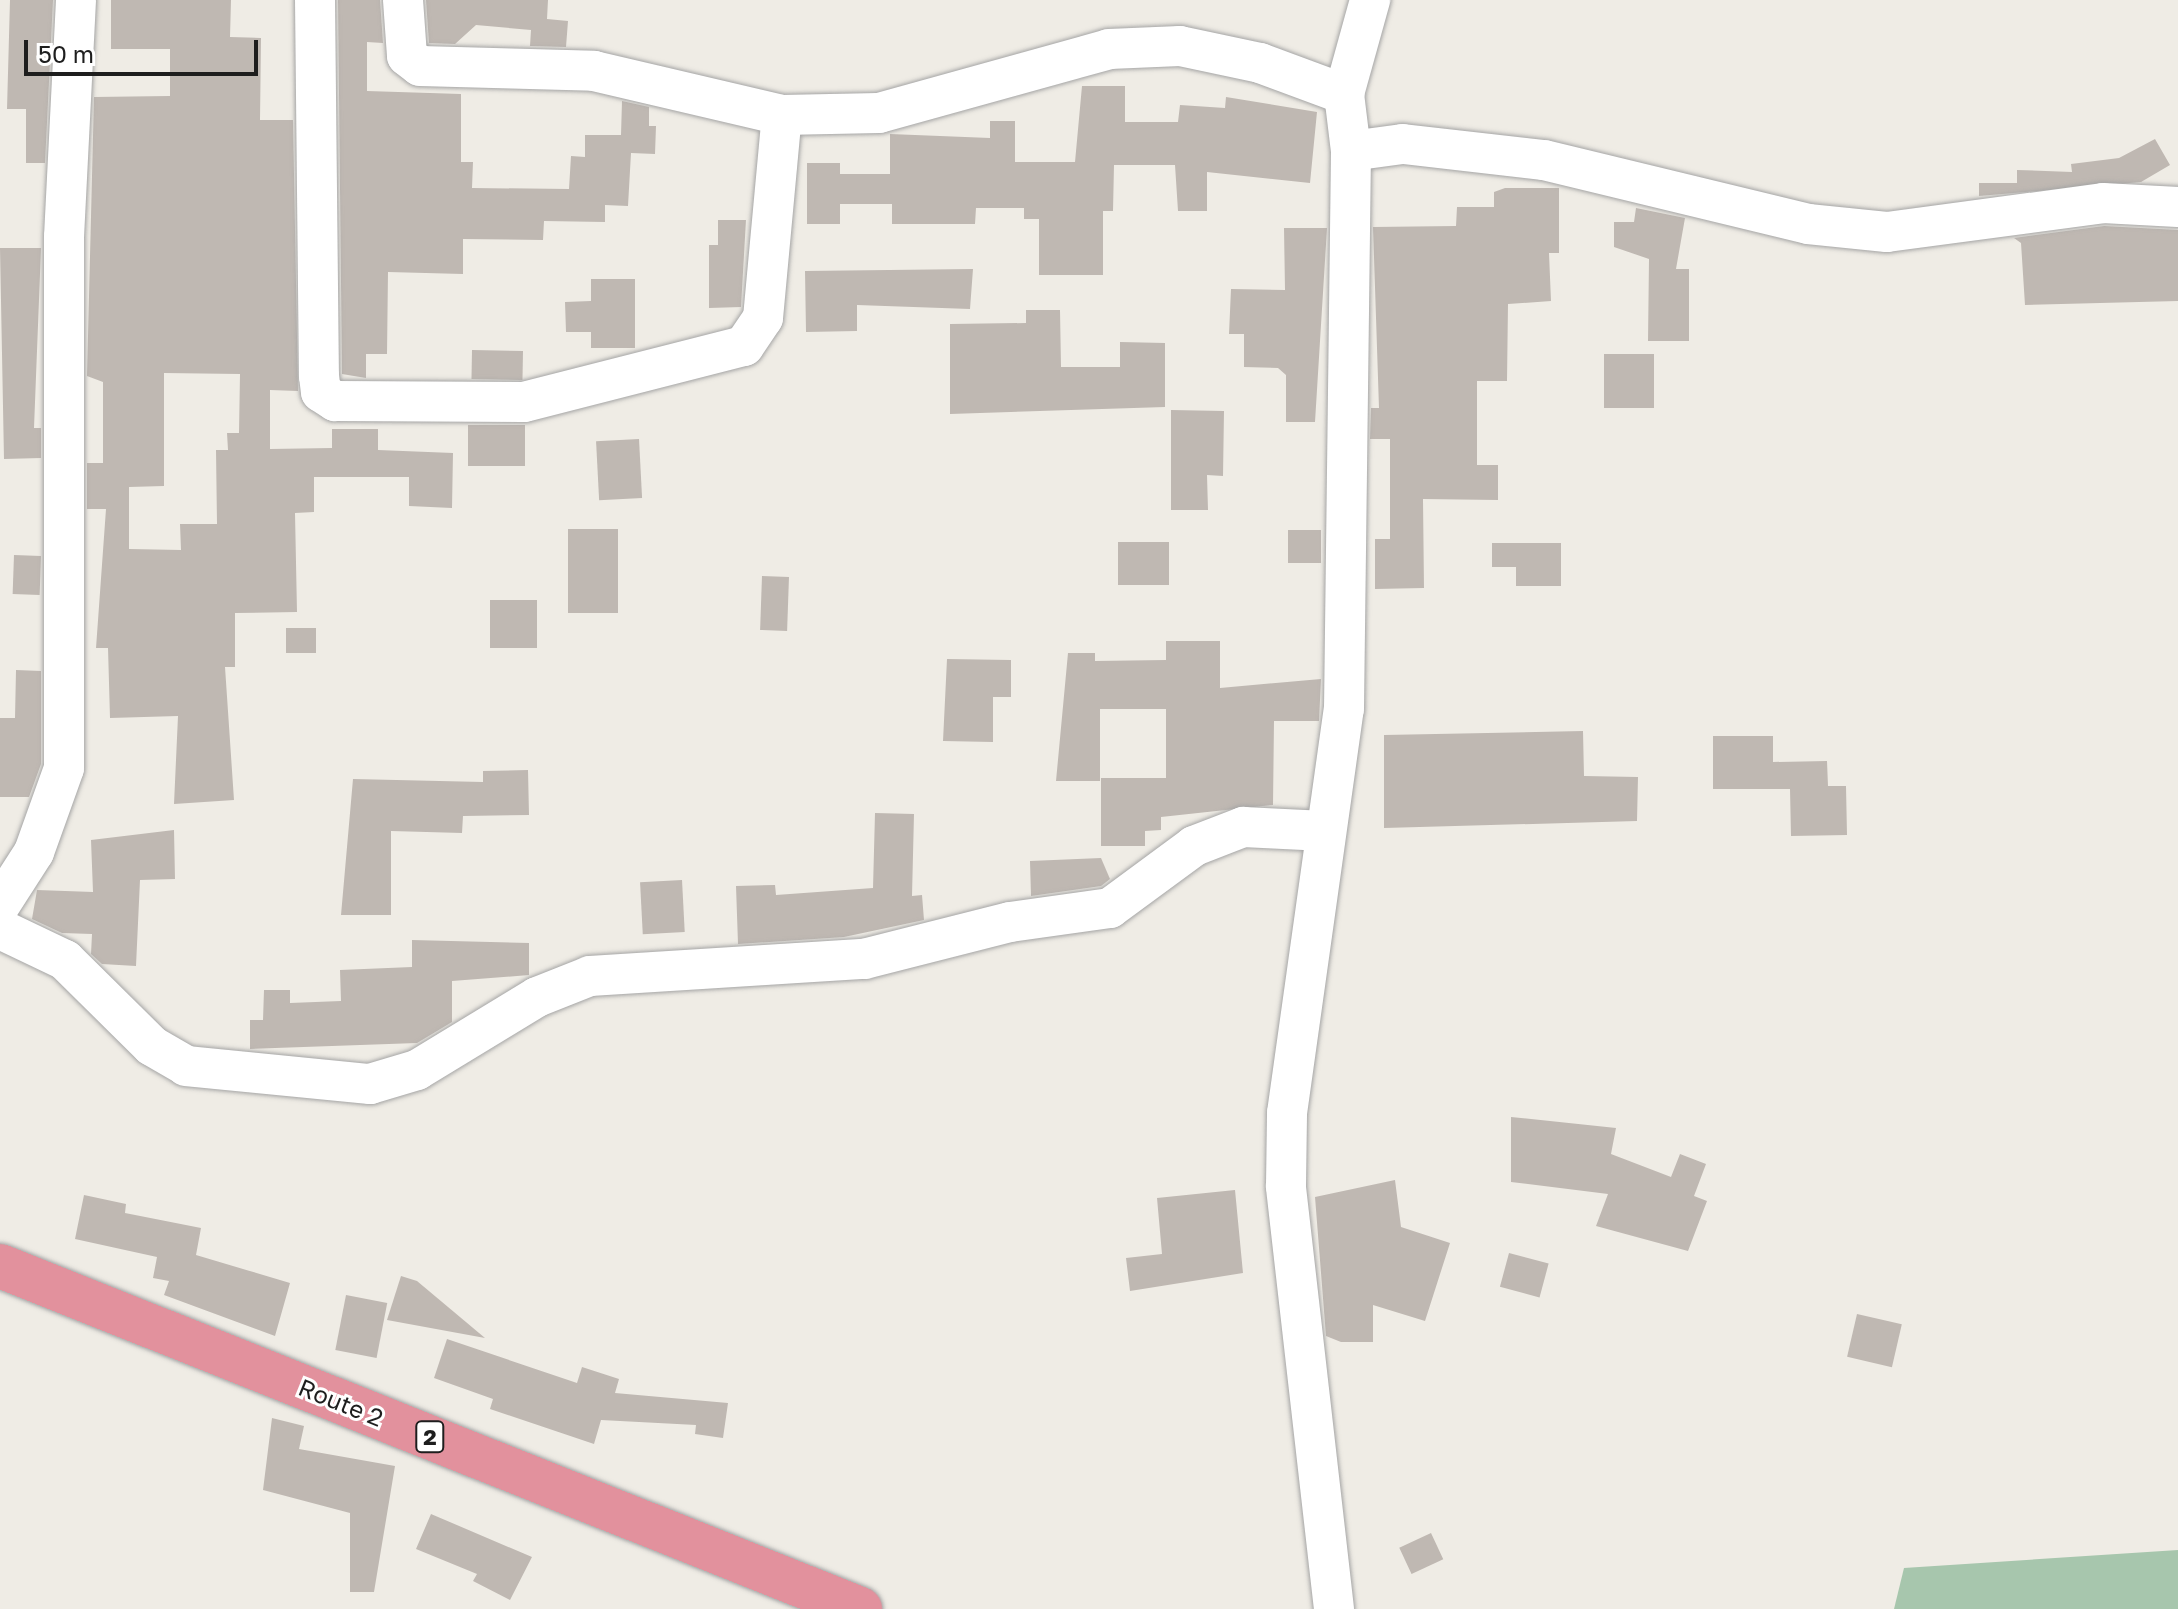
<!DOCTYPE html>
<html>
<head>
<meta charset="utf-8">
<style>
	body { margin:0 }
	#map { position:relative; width:2178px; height:1609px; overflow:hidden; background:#efece5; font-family:"Golos Text",sans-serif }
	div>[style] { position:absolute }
	.cemetery>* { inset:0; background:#a7c6ad }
	.building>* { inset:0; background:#bfb8b2; transform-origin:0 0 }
	.roads { filter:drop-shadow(0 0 2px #a5a5a5) drop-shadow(0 0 2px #a5a5a5) }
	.minor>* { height:40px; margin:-20px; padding:0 20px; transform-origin:20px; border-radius:20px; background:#fff }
	.highway>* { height:44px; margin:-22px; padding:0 22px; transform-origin:22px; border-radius:22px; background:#e2919d }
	span { translate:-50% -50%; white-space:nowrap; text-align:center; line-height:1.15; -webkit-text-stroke:6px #fff; paint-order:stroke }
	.shield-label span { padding:2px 6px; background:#fff; border:2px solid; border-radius:6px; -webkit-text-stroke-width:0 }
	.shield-label { font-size:22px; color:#1e1e1e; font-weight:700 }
	.street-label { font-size:24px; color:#1e1e1e }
	.scale { position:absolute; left:24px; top:40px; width:234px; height:36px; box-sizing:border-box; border:4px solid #1e1e1e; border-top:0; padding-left:10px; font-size:24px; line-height:28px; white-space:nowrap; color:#1e1e1e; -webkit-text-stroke:6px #fff; paint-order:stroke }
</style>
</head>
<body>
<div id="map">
	<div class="cemetery">
		<i style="clip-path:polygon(2178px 1550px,2178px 1609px,1894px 1609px,1904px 1568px)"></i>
	</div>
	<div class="building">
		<i style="clip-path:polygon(10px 0,53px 0,45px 163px,26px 163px,26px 109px,7px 109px)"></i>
		<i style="clip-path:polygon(evenodd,111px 0,231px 0,230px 37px,261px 38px,260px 120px,293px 120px,298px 391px,270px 390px,270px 449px,332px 448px,332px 429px,378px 429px,378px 450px,453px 453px,452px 508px,409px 506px,409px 477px,314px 477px,314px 512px,295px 513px,297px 612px,235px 613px,235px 667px,225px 667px,234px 800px,174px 804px,178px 716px,110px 718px,108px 648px,96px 648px,106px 509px,87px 509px,87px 463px,103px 463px,103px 382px,87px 376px,94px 97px,170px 96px,170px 49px,111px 49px,111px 0,164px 373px,240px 374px,239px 433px,227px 433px,228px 450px,216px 450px,217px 524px,180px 524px,181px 550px,129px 549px,129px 487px,164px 486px,164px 373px)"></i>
		<i style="clip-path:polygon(338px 0,380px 0,383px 43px,367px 42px,367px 91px,461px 94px,461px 162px,473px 162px,472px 188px,569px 189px,571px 156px,585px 157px,585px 135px,621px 135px,622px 101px,649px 107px,649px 126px,656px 126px,655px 154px,631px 153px,628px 206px,605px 205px,605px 222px,544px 221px,543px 240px,463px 239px,463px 274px,388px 272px,387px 354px,366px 354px,366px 378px,342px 374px)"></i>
		<i style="clip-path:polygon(426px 0,548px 0,547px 19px,568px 21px,566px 47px,530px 46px,531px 30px,476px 25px,455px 44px,429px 43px)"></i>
		<i style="clip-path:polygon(1082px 86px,1125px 86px,1125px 122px,1178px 122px,1180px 105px,1225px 108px,1226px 97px,1317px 112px,1310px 183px,1207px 172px,1207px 211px,1178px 211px,1175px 165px,1114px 165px,1113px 211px,1103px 211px,1103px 275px,1039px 275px,1039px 219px,1024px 219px,1024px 208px,976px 208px,975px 224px,892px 224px,892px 204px,840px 204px,840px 224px,807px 224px,807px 163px,840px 163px,840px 174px,890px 174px,890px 134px,990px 138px,990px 121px,1015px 121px,1015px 162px,1075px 162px)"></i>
		<i style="clip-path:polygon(2155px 139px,2170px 165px,2141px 182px,1979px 196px,1979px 183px,2017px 183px,2017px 170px,2072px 172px,2071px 164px,2119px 158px)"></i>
		<i style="clip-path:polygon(1505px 188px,1559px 188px,1559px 253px,1549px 253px,1551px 301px,1508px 304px,1507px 381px,1477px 381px,1477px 465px,1498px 465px,1498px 500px,1423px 499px,1424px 588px,1375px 589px,1375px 539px,1390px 539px,1390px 439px,1370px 439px,1371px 408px,1379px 408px,1373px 227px,1456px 226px,1457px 207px,1494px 207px,1494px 192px)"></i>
		<i style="clip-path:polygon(1636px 208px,1685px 218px,1676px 269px,1689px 269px,1689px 341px,1648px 341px,1649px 259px,1614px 247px,1614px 222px,1634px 222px)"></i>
		<i style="clip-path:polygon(718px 220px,746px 220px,741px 307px,709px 308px,709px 245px,718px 245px)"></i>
		<i style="clip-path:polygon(2104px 226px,2178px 230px,2178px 301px,2025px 305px,2021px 243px,2014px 238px)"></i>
		<i style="clip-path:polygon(1284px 228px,1327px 228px,1315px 422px,1286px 422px,1286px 375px,1278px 368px,1244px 367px,1244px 334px,1229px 334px,1231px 289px,1285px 290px)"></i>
		<i style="clip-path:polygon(0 248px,41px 248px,34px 428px,41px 428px,41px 458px,4px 459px)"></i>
		<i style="clip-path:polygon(973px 269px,970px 309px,857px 305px,857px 331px,806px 332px,805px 271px)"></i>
		<i style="clip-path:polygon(591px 279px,635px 279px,635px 348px,591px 348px,591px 332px,566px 332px,565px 302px,591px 301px)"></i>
		<i style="clip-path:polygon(1026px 310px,1060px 310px,1061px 367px,1120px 367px,1120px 342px,1165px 343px,1165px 407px,950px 414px,950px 324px,1026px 323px)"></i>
		<i style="left:472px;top:350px;width:51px;height:29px;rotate:1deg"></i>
		<i style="left:1604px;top:354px;width:50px;height:54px"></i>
		<i style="clip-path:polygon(1171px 410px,1224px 411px,1223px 476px,1207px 475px,1208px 510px,1171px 510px)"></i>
		<i style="left:468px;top:425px;width:57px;height:41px"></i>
		<i style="left:639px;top:439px;width:59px;height:43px;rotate:87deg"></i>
		<i style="left:568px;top:529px;width:50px;height:84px"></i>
		<i style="left:1288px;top:530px;width:33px;height:33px"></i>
		<i style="left:1118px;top:542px;width:51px;height:43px"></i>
		<i style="clip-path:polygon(1492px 543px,1561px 543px,1561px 586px,1516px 586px,1516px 567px,1492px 567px)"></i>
		<i style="left:14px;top:555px;width:27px;height:39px;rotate:2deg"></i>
		<i style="left:762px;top:576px;width:27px;height:54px;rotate:2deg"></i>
		<i style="left:537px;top:600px;width:48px;height:47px;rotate:90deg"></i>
		<i style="left:286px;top:628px;width:30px;height:25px"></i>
		<i style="clip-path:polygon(1166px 641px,1220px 641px,1220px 688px,1321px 679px,1319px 721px,1274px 721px,1273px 805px,1161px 817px,1161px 830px,1145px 831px,1145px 846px,1101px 846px,1101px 778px,1166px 778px,1166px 709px,1100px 709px,1100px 781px,1056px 781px,1068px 653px,1095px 653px,1095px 661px,1166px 660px)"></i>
		<i style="clip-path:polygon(947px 659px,1011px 660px,1011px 697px,993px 697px,993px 742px,943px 741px)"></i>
		<i style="clip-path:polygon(16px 670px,41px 671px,41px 764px,29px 797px,0 797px,0 718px,15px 718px)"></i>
		<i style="clip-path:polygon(1583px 731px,1584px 776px,1638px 777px,1637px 821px,1384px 828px,1384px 735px)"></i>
		<i style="clip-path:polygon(1713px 736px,1773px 736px,1773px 762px,1827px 761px,1828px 786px,1846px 786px,1847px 835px,1791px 836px,1790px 789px,1713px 789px)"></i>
		<i style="clip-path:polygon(528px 770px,529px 815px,463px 816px,462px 833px,391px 831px,391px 915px,341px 915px,353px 779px,483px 782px,483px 771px)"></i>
		<i style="clip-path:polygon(875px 813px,914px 814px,912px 896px,922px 895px,924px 920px,844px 937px,738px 944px,736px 886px,775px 885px,776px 895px,873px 888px)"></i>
		<i style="clip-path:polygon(174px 830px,175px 879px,140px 880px,136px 966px,102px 964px,91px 954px,92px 934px,62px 933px,32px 919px,37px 890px,93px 892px,91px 840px)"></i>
		<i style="clip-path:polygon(1101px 858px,1110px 879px,1101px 886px,1031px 896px,1030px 861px)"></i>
		<i style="left:682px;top:880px;width:52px;height:42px;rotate:87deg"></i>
		<i style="clip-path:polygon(412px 940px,529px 943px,529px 975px,452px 981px,452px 1022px,417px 1043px,250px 1049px,250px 1020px,263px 1020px,264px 990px,290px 990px,290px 1003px,341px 1001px,340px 970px,412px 967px)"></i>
		<i style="clip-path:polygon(1511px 1117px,1616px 1128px,1611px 1154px,1671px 1177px,1680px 1154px,1706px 1164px,1694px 1196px,1707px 1201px,1688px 1251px,1596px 1226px,1608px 1194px,1511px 1182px)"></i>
		<i style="clip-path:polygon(1395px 1180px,1401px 1227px,1450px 1243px,1425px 1321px,1373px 1305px,1373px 1342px,1341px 1342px,1326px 1336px,1315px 1197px)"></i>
		<i style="clip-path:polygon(1235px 1190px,1243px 1273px,1130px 1291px,1126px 1258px,1162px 1254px,1157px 1198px)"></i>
		<i style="clip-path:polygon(84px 1195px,126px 1204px,125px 1213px,201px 1228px,196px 1255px,290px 1283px,275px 1336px,164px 1295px,169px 1281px,153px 1278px,157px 1257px,75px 1239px)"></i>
		<i style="left:1509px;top:1253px;width:41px;height:35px;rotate:15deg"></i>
		<i style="clip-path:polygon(401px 1276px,417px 1281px,485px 1338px,387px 1320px)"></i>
		<i style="left:346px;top:1295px;width:42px;height:56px;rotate:11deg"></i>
		<i style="left:1857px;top:1314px;width:46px;height:44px;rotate:13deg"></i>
		<i style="clip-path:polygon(447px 1339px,577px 1383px,582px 1367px,619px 1379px,615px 1393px,728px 1403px,723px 1438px,695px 1434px,696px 1425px,601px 1420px,594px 1444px,490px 1409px,493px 1399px,434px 1378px)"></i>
		<i style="clip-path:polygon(272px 1418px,304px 1426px,299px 1449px,395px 1466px,374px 1592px,350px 1592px,350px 1513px,263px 1490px)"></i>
		<i style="clip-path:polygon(431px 1514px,532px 1557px,510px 1600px,473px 1581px,477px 1574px,416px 1549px)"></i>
		<i style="left:1431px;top:1533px;width:29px;height:35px;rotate:65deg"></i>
	</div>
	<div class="roads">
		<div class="minor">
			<i style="left:315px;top:0;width:376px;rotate:89.4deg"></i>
			<i style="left:319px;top:376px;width:16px;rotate:83deg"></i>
			<i style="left:321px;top:392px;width:17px;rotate:33deg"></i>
			<i style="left:335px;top:401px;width:189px;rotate:0.3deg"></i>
			<i style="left:524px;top:402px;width:227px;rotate:-14.3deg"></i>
			<i style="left:744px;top:346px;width:34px;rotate:-56deg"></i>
			<i style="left:763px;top:318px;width:204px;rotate:-84.7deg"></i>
			<i style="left:403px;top:0;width:56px;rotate:85.9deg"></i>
			<i style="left:407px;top:56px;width:16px;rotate:38deg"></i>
			<i style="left:420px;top:66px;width:174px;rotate:1.6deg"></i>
			<i style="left:594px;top:71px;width:193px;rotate:13.2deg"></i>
			<i style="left:782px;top:115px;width:97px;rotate:-1.2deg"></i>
			<i style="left:879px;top:113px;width:239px;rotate:-15.5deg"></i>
			<i style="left:1109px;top:49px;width:71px;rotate:-2.4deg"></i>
			<i style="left:1180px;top:46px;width:82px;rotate:12deg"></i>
			<i style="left:1260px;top:63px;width:90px;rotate:20.3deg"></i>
			<i style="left:1351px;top:151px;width:52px;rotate:-7.7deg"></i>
			<i style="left:1403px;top:144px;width:142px;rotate:6.5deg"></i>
			<i style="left:1544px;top:160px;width:272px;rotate:13.6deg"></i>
			<i style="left:1808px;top:224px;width:79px;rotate:5.8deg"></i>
			<i style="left:1887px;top:232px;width:218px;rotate:-7.6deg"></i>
			<i style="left:2103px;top:203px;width:75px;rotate:3.1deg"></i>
			<i style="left:0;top:905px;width:63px;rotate:-57.3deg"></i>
			<i style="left:34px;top:852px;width:89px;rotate:-70.3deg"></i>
			<i style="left:64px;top:768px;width:531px;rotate:-90deg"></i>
			<i style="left:64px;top:237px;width:237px;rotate:-87.1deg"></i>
			<i style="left:0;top:929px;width:72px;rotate:25.5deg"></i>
			<i style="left:65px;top:960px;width:122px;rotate:44.7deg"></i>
			<i style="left:152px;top:1046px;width:39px;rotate:30deg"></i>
			<i style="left:186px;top:1066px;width:185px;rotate:5.6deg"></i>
			<i style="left:370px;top:1084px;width:49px;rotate:-16.6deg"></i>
			<i style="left:417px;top:1070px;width:140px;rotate:-31.3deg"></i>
			<i style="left:537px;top:997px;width:57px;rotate:-21.6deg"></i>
			<i style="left:590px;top:976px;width:275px;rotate:-3.6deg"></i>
			<i style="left:864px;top:959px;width:151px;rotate:-14.2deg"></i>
			<i style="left:1010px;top:922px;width:101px;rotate:-8deg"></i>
			<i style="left:1110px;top:908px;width:104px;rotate:-36.4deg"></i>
			<i style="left:1194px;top:846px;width:53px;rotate:-21.2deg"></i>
			<i style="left:1243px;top:827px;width:82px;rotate:2.8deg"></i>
			<i style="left:1334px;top:1609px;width:426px;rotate:-96.5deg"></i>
			<i style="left:1286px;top:1186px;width:73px;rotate:-89.2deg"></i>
			<i style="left:1287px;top:1113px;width:408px;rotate:-82deg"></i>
			<i style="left:1344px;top:709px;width:558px;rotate:-89.28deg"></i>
			<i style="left:1351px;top:151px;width:57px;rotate:-97deg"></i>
			<i style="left:1344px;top:94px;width:98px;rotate:-74.5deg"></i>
		</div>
		<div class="highway">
			<i style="left:0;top:1266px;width:926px;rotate:21.74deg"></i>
		</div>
	</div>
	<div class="shield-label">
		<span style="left:430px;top:1437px">2</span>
	</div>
	<div class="street-label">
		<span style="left:341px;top:1402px;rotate:22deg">Route 2</span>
	</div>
	<div class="scale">50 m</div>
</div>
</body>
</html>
